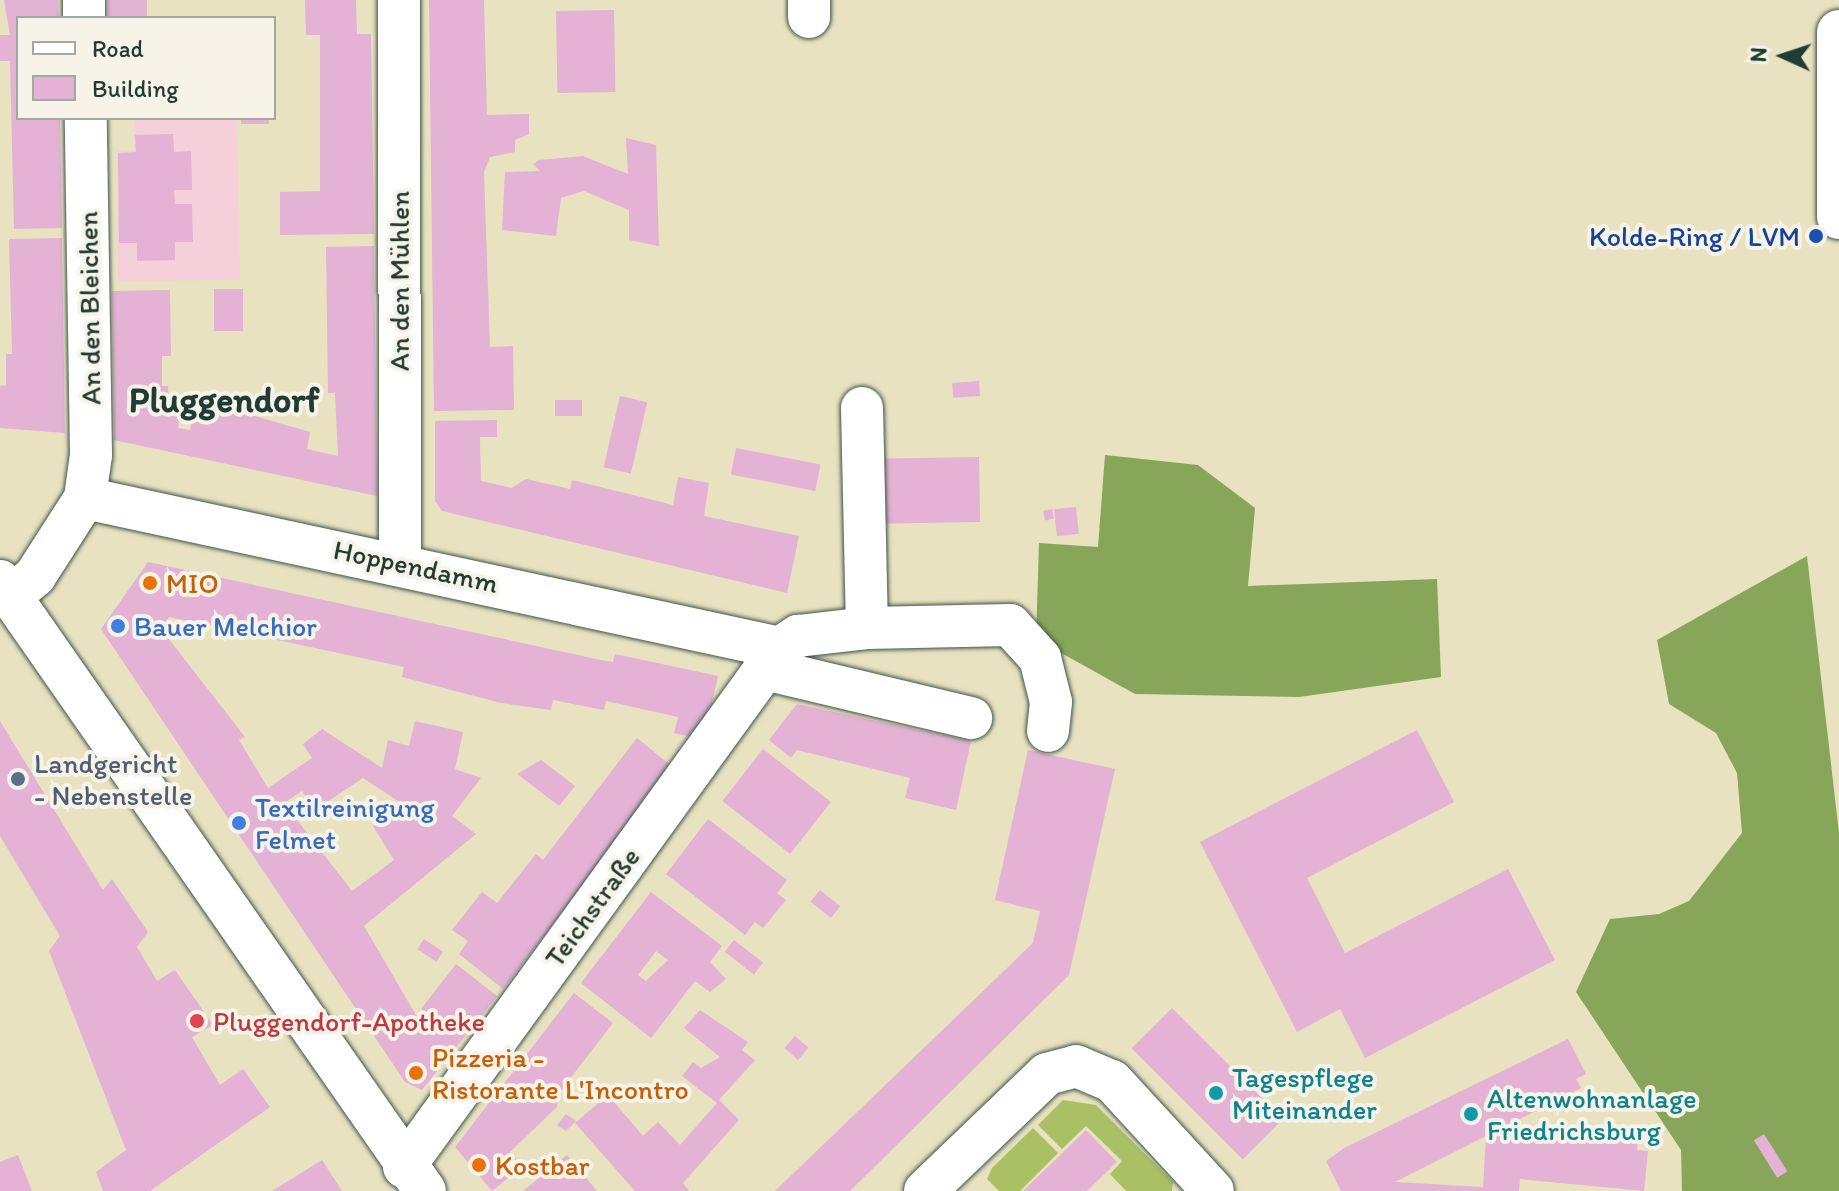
<!DOCTYPE html>
<html>
<head>
<meta charset="utf-8">
<style>
	body { margin:0 }
	#map { position:relative; width:1839px; height:1191px; overflow:hidden; background:#e8e2c1; font-family:Itim,sans-serif }
	div>[style] { position:absolute }
	.built>* { inset:0; background:#f5cfda }
	.green>* { inset:0; background:#aac065 }
	.forest>* { inset:0; background:#87a65a }
	.building>* { inset:0; background:#e3b2d4; transform-origin:0 0 }
	.roads { filter:drop-shadow(0 0 2px #3d5649) drop-shadow(0 0 2px #3d5649) }
	.minor>* { height:42px; margin:-21px; padding:0 21px; transform-origin:21px; border-radius:21px; background:#fff }
	.major>* { height:44px; margin:-22px; padding:0 22px; transform-origin:22px; border-radius:22px; background:#fff }
	.dots>* { width:22px; height:22px; translate:-50% -50%; box-sizing:border-box; border:4px solid #f7f3e8; border-radius:50% }
	span { translate:-50% -50%; white-space:nowrap; text-align:center; line-height:1.15; -webkit-text-stroke:8px #f7f3e8; paint-order:stroke }
	.transit-label { font-size:28px; color:#164399 }
	.right { translate:-100% -50%; text-align:right }
	.street-label { font-size:28px; color:#1f3d34 }
	.food-label { font-size:28px; color:#c56008 }
	.left { translate:0 -50%; text-align:left }
	.shop-label { font-size:28px; color:#366cbe }
	.service-label { font-size:28px; color:#4e5e75 }
	.health-label { font-size:28px; color:#be3a42 }
	.culture-label { font-size:28px; color:#0d838f }
	.district-label { font-size:36px; color:#1f3d34; font-weight:700 }
	.legend { position:absolute; left:16px; top:16px; width:260px; height:104px; box-sizing:border-box; background:#f7f3e8; border:2px solid #a1aaa0; margin:0; padding:10px 14px; list-style:none; font-size:24px; color:#1f3d34 }
	.legend li { display:flex; align-items:center; gap:16px; height:40px }
	.legend b { width:40px; border:2px solid #a1aaa0 }
	.north { position:absolute; left:1743px; top:16px; width:80px; height:80px; -webkit-text-stroke:6px #f7f3e8; paint-order:stroke; rotate:273deg; font-size:22px; font-weight:700; line-height:32px; text-align:center; color:#1f3d34 }
	.north::after { content:''; display:block; margin:auto; width:28px; height:36px; background:#1f3d34; clip-path:polygon(50% 0,100% 100%,50% 72%,0 100%) }
</style>
</head>
<body>
<div id="map">
	<div class="built">
		<i style="clip-path:polygon(134px 118px,237px 118px,240px 280px,118px 281px,117px 151px,134px 151px)"></i>
	</div>
	<div class="green">
		<i style="clip-path:polygon(1063px 1100px,1096px 1105px,1173px 1182px,1172px 1191px,1126px 1191px,1110px 1174px,1122px 1161px,1086px 1126px,1062px 1149px,1038px 1125px)"></i>
		<i style="clip-path:polygon(1033px 1128px,1058px 1153px,1020px 1191px,999px 1191px,987px 1179px,992px 1168px)"></i>
	</div>
	<div class="forest">
		<i style="clip-path:polygon(1105px 455px,1198px 465px,1255px 508px,1248px 586px,1437px 579px,1441px 677px,1299px 697px,1135px 694px,1036px 639px,1039px 543px,1098px 547px)"></i>
		<i style="clip-path:polygon(1807px 556px,1839px 833px,1839px 1191px,1682px 1191px,1681px 1150px,1576px 992px,1610px 919px,1659px 914px,1689px 901px,1742px 833px,1737px 773px,1716px 733px,1669px 704px,1657px 640px)"></i>
	</div>
	<div class="building">
		<i style="clip-path:polygon(4px 0,58px 0,59px 18px,18px 18px,18px 118px,60px 118px,62px 228px,14px 229px,10px 61px,0 61px,0 35px,10px 35px)"></i>
		<i style="left:108px;top:0;width:39px;height:18px"></i>
		<i style="clip-path:polygon(305px 0,356px 0,357px 34px,371px 34px,374px 234px,280px 235px,280px 192px,320px 191px,320px 35px,306px 35px)"></i>
		<i style="clip-path:polygon(429px 0,484px 0,487px 115px,529px 114px,529px 134px,515px 140px,515px 152px,490px 157px,484px 172px,490px 347px,513px 346px,514px 410px,434px 411px)"></i>
		<i style="left:614px;top:10px;width:82px;height:58px;rotate:89deg"></i>
		<i style="left:241px;top:118px;width:28px;height:6px"></i>
		<i style="clip-path:polygon(173px 134px,174px 152px,191px 151px,192px 190px,174px 190px,175px 204px,192px 204px,193px 242px,175px 242px,175px 260px,137px 261px,137px 243px,119px 243px,118px 153px,136px 152px,135px 135px)"></i>
		<i style="clip-path:polygon(626px 138px,656px 145px,659px 246px,629px 240px,629px 210px,584px 191px,561px 198px,556px 236px,502px 230px,505px 172px,540px 171px,533px 164px,539px 160px,583px 156px,628px 174px)"></i>
		<i style="clip-path:polygon(62px 238px,65px 433px,0 428px,0 386px,6px 385px,6px 354px,12px 354px,9px 239px)"></i>
		<i style="clip-path:polygon(374px 246px,377px 496px,114px 440px,112px 291px,170px 290px,171px 356px,162px 356px,162px 386px,168px 386px,169px 406px,182px 408px,178px 428px,190px 430px,197px 399px,310px 432px,307px 449px,338px 456px,335px 393px,328px 393px,326px 247px)"></i>
		<i style="left:214px;top:289px;width:29px;height:42px"></i>
		<i style="left:979px;top:381px;width:15px;height:27px;rotate:86deg"></i>
		<i style="left:620px;top:396px;width:28px;height:73px;rotate:13deg"></i>
		<i style="left:555px;top:400px;width:27px;height:16px"></i>
		<i style="clip-path:polygon(497px 420px,497px 437px,480px 437px,481px 481px,512px 488px,526px 479px,570px 489px,572px 480px,673px 505px,678px 477px,709px 483px,704px 516px,799px 536px,787px 593px,442px 511px,435px 501px,435px 421px)"></i>
		<i style="left:736px;top:448px;width:86px;height:27px;rotate:11deg"></i>
		<i style="left:979px;top:457px;width:65px;height:105px;rotate:89deg"></i>
		<i style="left:1076px;top:507px;width:27px;height:22px;rotate:84deg"></i>
		<i style="left:1052px;top:509px;width:10px;height:9px;rotate:79deg"></i>
		<i style="clip-path:polygon(evenodd,148px 562px,601px 660px,613px 662px,615px 654px,718px 676px,707px 724px,700px 722px,696px 738px,674px 733px,678px 717px,606px 701px,604px 710px,553px 700px,551px 710px,501px 703px,402px 677px,404px 667px,169px 617px,161px 629px,245px 737px,239px 740px,268px 788px,312px 758px,303px 744px,322px 729px,382px 768px,388px 740px,409px 746px,415px 721px,463px 732px,455px 769px,481px 778px,452px 816px,476px 834px,364px 926px,423px 1027px,431px 1017px,421px 1009px,456px 964px,497px 996px,422px 1090px,405px 1082px,101px 629px,148px 562px,363px 778px,404px 805px,373px 826px,394px 860px,352px 891px,284px 803px,302px 791px,315px 810px,363px 778px)"></i>
		<i style="clip-path:polygon(797px 704px,971px 741px,956px 810px,905px 798px,910px 778px,797px 750px,791px 758px,769px 740px)"></i>
		<i style="clip-path:polygon(0 721px,103px 890px,112px 879px,148px 932px,137px 947px,157px 981px,175px 970px,213px 1025px,192px 1037px,220px 1085px,243px 1069px,270px 1107px,150px 1191px,103px 1191px,96px 1172px,126px 1150px,49px 951px,60px 936px,0 836px)"></i>
		<i style="clip-path:polygon(1417px 730px,1454px 802px,1307px 878px,1345px 953px,1508px 869px,1555px 960px,1365px 1058px,1340px 1009px,1297px 1032px,1200px 842px)"></i>
		<i style="clip-path:polygon(637px 738px,674px 768px,503px 989px,459px 954px,468px 941px,452px 930px,482px 892px,497px 903px,536px 854px,543px 860px)"></i>
		<i style="left:763px;top:749px;width:86px;height:66px;rotate:38deg"></i>
		<i style="clip-path:polygon(1028px 750px,1115px 769px,1069px 975px,850px 1191px,775px 1191px,1033px 943px,1040px 911px,995px 900px)"></i>
		<i style="clip-path:polygon(541px 760px,575px 786px,559px 806px,517px 774px)"></i>
		<i style="clip-path:polygon(708px 819px,787px 880px,777px 893px,786px 900px,763px 928px,755px 922px,745px 935px,666px 874px)"></i>
		<i style="left:820px;top:890px;width:26px;height:15px;rotate:39deg"></i>
		<i style="clip-path:polygon(evenodd,651px 892px,722px 946px,710px 962px,726px 979px,710px 992px,695px 981px,651px 1038px,581px 983px,651px 892px,656px 951px,668px 960px,646px 981px,638px 975px,656px 951px)"></i>
		<i style="left:424px;top:939px;width:23px;height:12px;rotate:34deg"></i>
		<i style="left:734px;top:940px;width:37px;height:15px;rotate:38deg"></i>
		<i style="clip-path:polygon(574px 993px,613px 1023px,559px 1093px,557px 1107px,510px 1152px,523px 1166px,492px 1191px,455px 1147px)"></i>
		<i style="left:1172px;top:1008px;width:157px;height:57px;rotate:45deg"></i>
		<i style="clip-path:polygon(700px 1010px,748px 1042px,742px 1050px,755px 1060px,719px 1100px,739px 1120px,683px 1183px,689px 1191px,635px 1191px,575px 1123px,608px 1095px,643px 1136px,658px 1122px,680px 1145px,717px 1103px,682px 1076px,693px 1062px,701px 1068px,720px 1057px,684px 1028px)"></i>
		<i style="left:795px;top:1036px;width:18px;height:16px;rotate:41deg"></i>
		<i style="clip-path:polygon(evenodd,1568px 1039px,1586px 1074px,1576px 1079px,1581px 1088px,1510px 1124px,1510px 1132px,1638px 1140px,1637px 1150px,1648px 1151px,1644px 1191px,1520px 1179px,1519px 1191px,1341px 1191px,1326px 1161px,1344px 1148px,1568px 1039px,1486px 1136px,1483px 1187px,1395px 1182px,1486px 1136px)"></i>
		<i style="clip-path:polygon(566px 1114px,576px 1121px,566px 1131px,557px 1125px)"></i>
		<i style="clip-path:polygon(1086px 1130px,1117px 1162px,1087px 1191px,1023px 1191px)"></i>
		<i style="left:1764px;top:1134px;width:44px;height:12px;rotate:58deg"></i>
		<i style="clip-path:polygon(18px 1155px,32px 1191px,0 1191px,0 1162px)"></i>
		<i style="clip-path:polygon(567px 1155px,597px 1191px,523px 1191px)"></i>
		<i style="clip-path:polygon(322px 1160px,342px 1191px,272px 1191px)"></i>
	</div>
	<div class="roads">
		<div class="minor">
			<i style="left:84px;top:0;width:18px;rotate:90deg"></i>
			<i style="left:399px;top:0;width:561px;rotate:89.9deg"></i>
			<i style="left:809px;top:17px;width:17px;rotate:-90deg"></i>
			<i style="left:862px;top:408px;width:220px;rotate:88.7deg"></i>
			<i style="left:85px;top:498px;width:711px;rotate:12.18deg"></i>
			<i style="left:780px;top:648px;width:22px;rotate:-34deg"></i>
			<i style="left:798px;top:636px;width:69px;rotate:-6.6deg"></i>
			<i style="left:867px;top:628px;width:143px;rotate:-1.2deg"></i>
			<i style="left:1010px;top:625px;width:45px;rotate:47.7deg"></i>
			<i style="left:1040px;top:658px;width:45px;rotate:76deg"></i>
			<i style="left:1051px;top:702px;width:29px;rotate:96deg"></i>
			<i style="left:0;top:581px;width:743px;rotate:55.13deg"></i>
			<i style="left:10px;top:597px;width:33px;rotate:-40deg"></i>
			<i style="left:35px;top:576px;width:93px;rotate:-57.3deg"></i>
			<i style="left:85px;top:498px;width:43px;rotate:-82.1deg"></i>
			<i style="left:91px;top:455px;width:337px;rotate:-90.9deg"></i>
			<i style="left:765px;top:669px;width:212px;rotate:13.4deg"></i>
			<i style="left:404px;top:1167px;width:641px;rotate:-54.08deg"></i>
			<i style="left:925px;top:1191px;width:169px;rotate:-43.8deg"></i>
			<i style="left:1047px;top:1074px;width:30px;rotate:-15deg"></i>
			<i style="left:1076px;top:1066px;width:39px;rotate:23deg"></i>
			<i style="left:1112px;top:1081px;width:149px;rotate:47.4deg"></i>
		</div>
		<div class="major">
			<i style="left:1839px;top:32px;width:185px;rotate:90deg"></i>
		</div>
	</div>
	<div class="dots">
		<i style="left:1816px;top:236px;background:#1a4fb4"></i>
		<i style="left:150px;top:583px;background:#e8710a"></i>
		<i style="left:118px;top:626px;background:#3f7fe0"></i>
		<i style="left:18px;top:779px;background:#5c6f8a"></i>
		<i style="left:239px;top:823px;background:#3f7fe0"></i>
		<i style="left:197px;top:1021px;background:#e0444e"></i>
		<i style="left:416px;top:1073px;background:#e8710a"></i>
		<i style="left:1216px;top:1093px;background:#0f9aa8"></i>
		<i style="left:1471px;top:1114px;background:#0f9aa8"></i>
		<i style="left:479px;top:1165px;background:#e8710a"></i>
	</div>
	<div class="transit-label">
		<span class="right" style="left:1800px;top:236px">Kolde-Ring / LVM</span>
	</div>
	<div class="street-label">
		<span style="left:399px;top:281px;rotate:-90deg">An den Mühlen</span>
		<span style="left:89px;top:308px;rotate:-91deg">An den Bleichen</span>
		<span style="left:416px;top:566px;rotate:12deg">Hoppendamm</span>
		<span style="left:592px;top:907px;rotate:-54deg">Teichstraße</span>
	</div>
	<div class="food-label">
		<span class="left" style="left:166px;top:583px">MIO</span>
		<span class="left" style="left:432px;top:1073px">Pizzeria -<br>Ristorante L'Incontro</span>
		<span class="left" style="left:495px;top:1165px">Kostbar</span>
	</div>
	<div class="shop-label">
		<span class="left" style="left:134px;top:626px">Bauer Melchior</span>
		<span class="left" style="left:255px;top:823px">Textilreinigung<br>Felmet</span>
	</div>
	<div class="service-label">
		<span class="left" style="left:34px;top:779px">Landgericht<br>- Nebenstelle</span>
	</div>
	<div class="health-label">
		<span class="left" style="left:213px;top:1021px">Pluggendorf-Apotheke</span>
	</div>
	<div class="culture-label">
		<span class="left" style="left:1232px;top:1093px">Tagespflege<br>Miteinander</span>
		<span class="left" style="left:1487px;top:1114px">Altenwohnanlage<br>Friedrichsburg</span>
	</div>
	<div class="district-label">
		<span style="left:224px;top:400px">Pluggendorf</span>
	</div>
	<ul class="legend">
	<li><b style="height:10px;background:#fff"></b>Road</li>
	<li><b style="height:22px;background:#e3b2d4"></b>Building</li>
	</ul>
	<div class="north">N</div>
</div>
</body>
</html>
